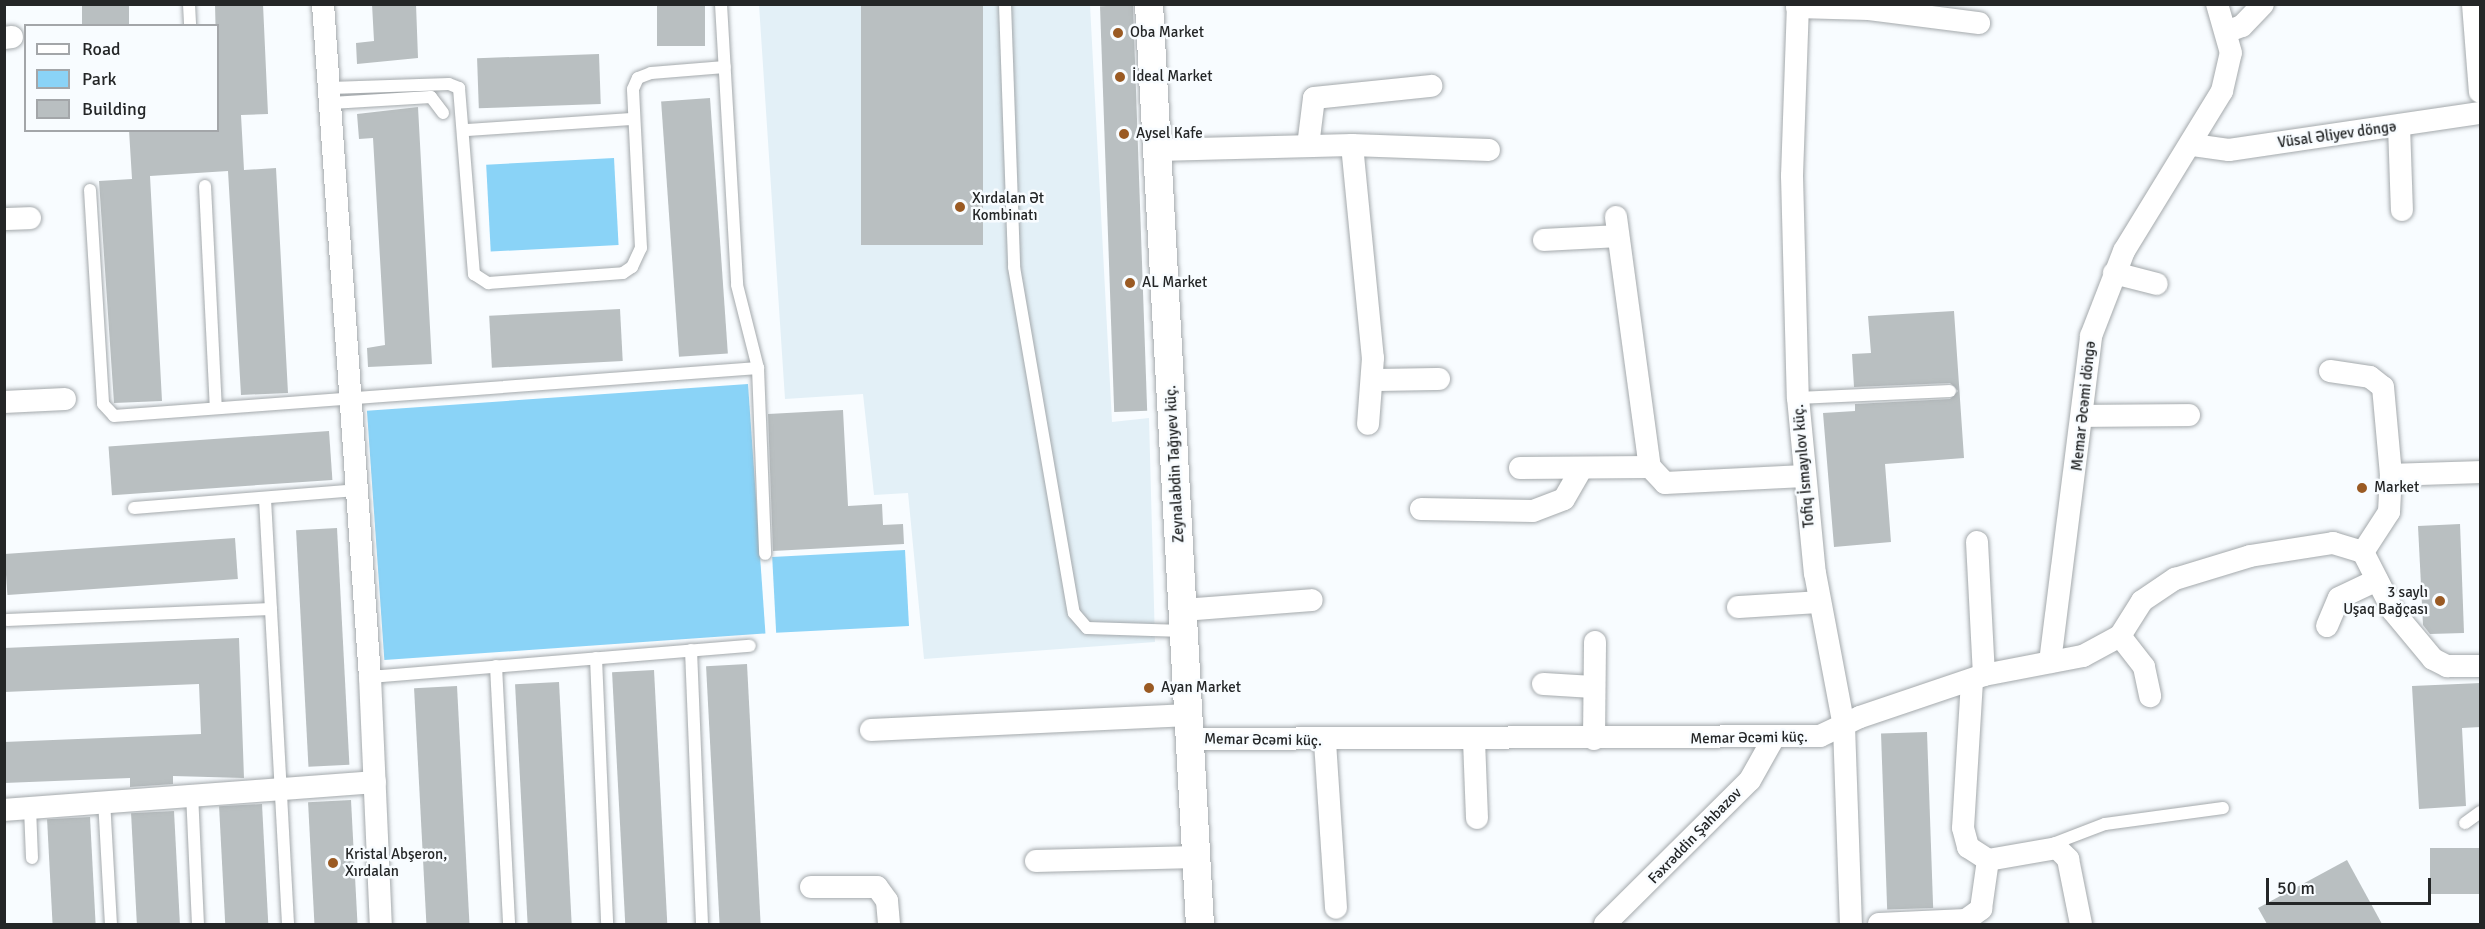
<!DOCTYPE html>
<html>
<head>
<meta charset="utf-8">
<style>
	body { margin:0 }
	#map { position:relative; width:2485px; height:929px; overflow:hidden; background:#f8fcff; font-family:Signika,sans-serif }
	div>[style] { position:absolute }
	.built>* { inset:0; background:#e3f0f7 }
	.green>* { inset:0; background:#8ad3f7; transform-origin:0 0 }
	.building>* { inset:0; background:#b9bfc1; transform-origin:0 0 }
	.roads { filter:drop-shadow(0 0 2px #a4a9ac) drop-shadow(0 0 2px #a4a9ac) }
	.service>* { height:12px; margin:-6px; padding:0 6px; transform-origin:6px; border-radius:6px; background:#fff }
	.minor>* { height:22px; margin:-11px; padding:0 11px; transform-origin:11px; border-radius:11px; background:#fff }
	.tertiary>* { height:28px; margin:-14px; padding:0 14px; transform-origin:14px; border-radius:14px; background:#fff }
	.dots>* { width:16px; height:16px; translate:-50% -50%; box-sizing:border-box; border:3px solid #f8fcff; border-radius:50% }
	span { translate:-50% -50%; white-space:nowrap; text-align:center; line-height:1.15; -webkit-text-stroke:5px #f8fcff; paint-order:stroke }
	.poi-label { font-size:15px; color:#242627 }
	.left { translate:0 -50%; text-align:left }
	.right { translate:-100% -50%; text-align:right }
	.street-label { font-size:15px; color:#242627 }
	.frame { position:absolute; inset:0; border:6px solid #242627; pointer-events:none }
	.legend { position:absolute; left:24px; top:24px; width:195px; height:108px; box-sizing:border-box; background:#f8fcff; border:2px solid #a3a6a9; margin:0; padding:8px 10px; list-style:none; font-size:18px; color:#242627 }
	.legend li { display:flex; align-items:center; gap:12px; height:30px }
	.legend b { width:30px; border:2px solid #a3a6a9 }
	.scale { position:absolute; left:2266px; top:878px; width:165px; height:27px; box-sizing:border-box; border:3px solid #242627; border-top:0; padding-left:8px; font-size:18px; line-height:21px; white-space:nowrap; color:#242627; -webkit-text-stroke:4px #f8fcff; paint-order:stroke }
</style>
</head>
<body>
<div id="map">
	<div class="built">
		<i style="clip-path:polygon(759px 5px,1090px 5px,1112px 422px,1149px 418px,1155px 642px,924px 659px,908px 493px,874px 495px,863px 394px,785px 399px)"></i>
	</div>
	<div class="green">
		<i style="left:614px;top:158px;width:87px;height:128px;rotate:87deg"></i>
		<i style="left:748px;top:384px;width:250px;height:382px;rotate:86deg"></i>
		<i style="left:905px;top:550px;width:76px;height:133px;rotate:87deg"></i>
	</div>
	<div class="building">
		<i style="left:82px;top:4px;width:47px;height:22px"></i>
		<i style="clip-path:polygon(215px 4px,263px 4px,268px 114px,241px 115px,244px 170px,276px 168px,288px 393px,241px 395px,228px 171px,150px 176px,162px 401px,114px 403px,99px 181px,132px 179px,129px 130px,218px 130px)"></i>
		<i style="clip-path:polygon(372px 4px,416px 4px,418px 58px,357px 64px,356px 43px,374px 41px)"></i>
		<i style="left:657px;top:4px;width:48px;height:42px"></i>
		<i style="left:861px;top:4px;width:122px;height:241px"></i>
		<i style="left:1133px;top:5px;width:406px;height:33px;rotate:88deg"></i>
		<i style="left:599px;top:54px;width:50px;height:122px;rotate:88deg"></i>
		<i style="left:710px;top:98px;width:256px;height:49px;rotate:86deg"></i>
		<i style="clip-path:polygon(418px 107px,432px 364px,368px 367px,367px 348px,385px 345px,373px 138px,359px 139px,357px 114px)"></i>
		<i style="left:620px;top:309px;width:52px;height:131px;rotate:87deg"></i>
		<i style="clip-path:polygon(1954px 311px,1964px 458px,1885px 464px,1891px 542px,1834px 547px,1823px 413px,1855px 411px,1855px 404px,1950px 399px,1958px 391px,1950px 383px,1854px 387px,1852px 354px,1871px 353px,1868px 316px)"></i>
		<i style="clip-path:polygon(843px 410px,848px 506px,882px 504px,883px 525px,903px 524px,904px 544px,773px 551px,768px 414px)"></i>
		<i style="left:329px;top:431px;width:49px;height:221px;rotate:86deg"></i>
		<i style="clip-path:polygon(2460px 524px,2464px 633px,2430px 634px,2423px 625px,2418px 526px)"></i>
		<i style="left:337px;top:528px;width:237px;height:41px;rotate:87deg"></i>
		<i style="left:235px;top:538px;width:41px;height:231px;rotate:86deg"></i>
		<i style="clip-path:polygon(239px 638px,244px 778px,173px 776px,173px 784px,130px 787px,130px 778px,4px 783px,4px 742px,201px 734px,199px 684px,4px 692px,4px 648px)"></i>
		<i style="left:747px;top:664px;width:260px;height:41px;rotate:87deg"></i>
		<i style="left:654px;top:670px;width:254px;height:42px;rotate:87deg"></i>
		<i style="left:559px;top:682px;width:242px;height:44px;rotate:87deg"></i>
		<i style="clip-path:polygon(2481px 683px,2481px 727px,2462px 728px,2466px 806px,2419px 809px,2412px 686px)"></i>
		<i style="left:457px;top:686px;width:238px;height:43px;rotate:87deg"></i>
		<i style="left:1927px;top:732px;width:176px;height:46px;rotate:88deg"></i>
		<i style="left:351px;top:800px;width:124px;height:43px;rotate:87deg"></i>
		<i style="left:262px;top:804px;width:120px;height:43px;rotate:87deg"></i>
		<i style="left:174px;top:811px;width:113px;height:43px;rotate:87deg"></i>
		<i style="left:90px;top:817px;width:107px;height:43px;rotate:87deg"></i>
		<i style="left:2481px;top:848px;width:46px;height:51px;rotate:90deg"></i>
		<i style="clip-path:polygon(2347px 860px,2382px 924px,2267px 924px,2258px 908px)"></i>
	</div>
	<div class="roads">
		<div class="service">
			<i style="left:189px;top:4px;width:22px;rotate:87deg"></i>
			<i style="left:721px;top:4px;width:281px;rotate:86.7deg"></i>
			<i style="left:737px;top:285px;width:86px;rotate:75.8deg"></i>
			<i style="left:758px;top:368px;width:186px;rotate:87.8deg"></i>
			<i style="left:1005px;top:4px;width:263px;rotate:88deg"></i>
			<i style="left:1014px;top:267px;width:351px;rotate:80.2deg"></i>
			<i style="left:1074px;top:613px;width:20px;rotate:49deg"></i>
			<i style="left:1087px;top:628px;width:97px;rotate:1.8deg"></i>
			<i style="left:330px;top:88px;width:119px;rotate:-1.9deg"></i>
			<i style="left:449px;top:84px;width:11px;rotate:22deg"></i>
			<i style="left:459px;top:88px;width:187px;rotate:85.4deg"></i>
			<i style="left:474px;top:274px;width:17px;rotate:33deg"></i>
			<i style="left:488px;top:283px;width:135px;rotate:-4.2deg"></i>
			<i style="left:623px;top:273px;width:11px;rotate:-34deg"></i>
			<i style="left:632px;top:267px;width:21px;rotate:-65deg"></i>
			<i style="left:641px;top:248px;width:159px;rotate:-92.9deg"></i>
			<i style="left:633px;top:89px;width:12px;rotate:-66deg"></i>
			<i style="left:638px;top:78px;width:14px;rotate:-21deg"></i>
			<i style="left:651px;top:73px;width:74px;rotate:-4.6deg"></i>
			<i style="left:331px;top:103px;width:100px;rotate:-3.4deg"></i>
			<i style="left:431px;top:97px;width:20px;rotate:53deg"></i>
			<i style="left:466px;top:130px;width:167px;rotate:-3.8deg"></i>
			<i style="left:205px;top:186px;width:221px;rotate:87.2deg"></i>
			<i style="left:90px;top:190px;width:214px;rotate:86.5deg"></i>
			<i style="left:103px;top:404px;width:16px;rotate:47deg"></i>
			<i style="left:114px;top:416px;width:646px;rotate:-4.26deg"></i>
			<i style="left:1798px;top:398px;width:152px;rotate:-2.6deg"></i>
			<i style="left:265px;top:499px;width:426px;rotate:86.9deg"></i>
			<i style="left:134px;top:508px;width:223px;rotate:-4.6deg"></i>
			<i style="left:7px;top:620px;width:264px;rotate:-2.4deg"></i>
			<i style="left:691px;top:650px;width:274px;rotate:87.7deg"></i>
			<i style="left:596px;top:658px;width:266px;rotate:87.6deg"></i>
			<i style="left:496px;top:666px;width:258px;rotate:87.1deg"></i>
			<i style="left:370px;top:677px;width:381px;rotate:-4.7deg"></i>
			<i style="left:192px;top:793px;width:131px;rotate:87.4deg"></i>
			<i style="left:104px;top:800px;width:124px;rotate:86.8deg"></i>
			<i style="left:30px;top:808px;width:50px;rotate:87.7deg"></i>
			<i style="left:2465px;top:823px;width:19px;rotate:-36deg"></i>
			<i style="left:2050px;top:845px;width:59px;rotate:-20.9deg"></i>
			<i style="left:2105px;top:824px;width:119px;rotate:-7.7deg"></i>
		</div>
		<div class="minor">
			<i style="left:323px;top:4px;width:675px;rotate:86.01deg"></i>
			<i style="left:370px;top:677px;width:247px;rotate:87.5deg"></i>
			<i style="left:1798px;top:4px;width:172px;rotate:92deg"></i>
			<i style="left:1792px;top:176px;width:222px;rotate:88.5deg"></i>
			<i style="left:1798px;top:398px;width:176px;rotate:84.5deg"></i>
			<i style="left:1815px;top:573px;width:156px;rotate:79.3deg"></i>
			<i style="left:1844px;top:726px;width:198px;rotate:88deg"></i>
			<i style="left:2473px;top:4px;width:88px;rotate:85.5deg"></i>
			<i style="left:1797px;top:7px;width:72px;rotate:1.6deg"></i>
			<i style="left:1869px;top:9px;width:111px;rotate:7.3deg"></i>
			<i style="left:2226px;top:32px;width:17px;rotate:-21deg"></i>
			<i style="left:2242px;top:26px;width:30px;rotate:-46deg"></i>
			<i style="left:4px;top:38px;width:8px;rotate:-7deg"></i>
			<i style="left:2399px;top:126px;width:84px;rotate:88deg"></i>
			<i style="left:1352px;top:145px;width:214px;rotate:84.4deg"></i>
			<i style="left:1373px;top:358px;width:66px;rotate:94.3deg"></i>
			<i style="left:2193px;top:145px;width:36px;rotate:8deg"></i>
			<i style="left:2229px;top:150px;width:254px;rotate:-8.4deg"></i>
			<i style="left:1308px;top:146px;width:48px;rotate:-82.9deg"></i>
			<i style="left:1314px;top:98px;width:118px;rotate:-5.9deg"></i>
			<i style="left:1158px;top:150px;width:194px;rotate:-1.5deg"></i>
			<i style="left:1352px;top:145px;width:137px;rotate:2.1deg"></i>
			<i style="left:1616px;top:217px;width:252px;rotate:82.3deg"></i>
			<i style="left:4px;top:219px;width:26px;rotate:-2deg"></i>
			<i style="left:1544px;top:240px;width:74px;rotate:-3.1deg"></i>
			<i style="left:2114px;top:273px;width:44px;rotate:14.3deg"></i>
			<i style="left:2330px;top:371px;width:40px;rotate:8.5deg"></i>
			<i style="left:2370px;top:377px;width:16px;rotate:38deg"></i>
			<i style="left:2383px;top:387px;width:88px;rotate:84.8deg"></i>
			<i style="left:1374px;top:380px;width:65px;rotate:-0.9deg"></i>
			<i style="left:4px;top:402px;width:61px;rotate:-2.8deg"></i>
			<i style="left:2083px;top:416px;width:106px;rotate:-0.5deg"></i>
			<i style="left:1520px;top:468px;width:130px;rotate:-0.4deg"></i>
			<i style="left:1650px;top:467px;width:22px;rotate:47deg"></i>
			<i style="left:1665px;top:483px;width:139px;rotate:-2.9deg"></i>
			<i style="left:1421px;top:509px;width:112px;rotate:1deg"></i>
			<i style="left:1533px;top:511px;width:33px;rotate:-21deg"></i>
			<i style="left:1564px;top:499px;width:34px;rotate:-60deg"></i>
			<i style="left:1977px;top:542px;width:133px;rotate:87deg"></i>
			<i style="left:2363px;top:552px;width:48px;rotate:-57deg"></i>
			<i style="left:2389px;top:512px;width:37px;rotate:-87deg"></i>
			<i style="left:2391px;top:475px;width:89px;rotate:-1.9deg"></i>
			<i style="left:1738px;top:607px;width:81px;rotate:-3.5deg"></i>
			<i style="left:1183px;top:610px;width:129px;rotate:-4.4deg"></i>
			<i style="left:2327px;top:626px;width:30px;rotate:-67deg"></i>
			<i style="left:2339px;top:598px;width:42px;rotate:-25.3deg"></i>
			<i style="left:2120px;top:636px;width:39px;rotate:52deg"></i>
			<i style="left:2144px;top:667px;width:30px;rotate:78deg"></i>
			<i style="left:2050px;top:662px;width:329px;rotate:-82.8deg"></i>
			<i style="left:2091px;top:336px;width:91px;rotate:-68.8deg"></i>
			<i style="left:2124px;top:251px;width:188px;rotate:-58.5deg"></i>
			<i style="left:2222px;top:91px;width:39px;rotate:-77deg"></i>
			<i style="left:2231px;top:53px;width:51px;rotate:-105.9deg"></i>
			<i style="left:1972px;top:681px;width:147px;rotate:93.5deg"></i>
			<i style="left:1963px;top:828px;width:20px;rotate:75deg"></i>
			<i style="left:1968px;top:847px;width:24px;rotate:33deg"></i>
			<i style="left:1988px;top:860px;width:70px;rotate:-9.9deg"></i>
			<i style="left:2057px;top:848px;width:16px;rotate:45deg"></i>
			<i style="left:2068px;top:859px;width:66px;rotate:78.7deg"></i>
			<i style="left:1543px;top:684px;width:51px;rotate:3.4deg"></i>
			<i style="left:871px;top:730px;width:318px;rotate:-2.7deg"></i>
			<i style="left:1191px;top:739px;width:629px;rotate:-0.27deg"></i>
			<i style="left:1820px;top:736px;width:44px;rotate:-25.4deg"></i>
			<i style="left:1860px;top:717px;width:131px;rotate:-18.7deg"></i>
			<i style="left:1984px;top:675px;width:101px;rotate:-10.9deg"></i>
			<i style="left:2083px;top:656px;width:42px;rotate:-28.4deg"></i>
			<i style="left:2120px;top:636px;width:41px;rotate:-57.8deg"></i>
			<i style="left:2142px;top:601px;width:40px;rotate:-34deg"></i>
			<i style="left:2175px;top:579px;width:78px;rotate:-17deg"></i>
			<i style="left:2250px;top:556px;width:84px;rotate:-8.9deg"></i>
			<i style="left:2333px;top:543px;width:31px;rotate:17deg"></i>
			<i style="left:2363px;top:552px;width:66px;rotate:63deg"></i>
			<i style="left:2393px;top:611px;width:62px;rotate:50.2deg"></i>
			<i style="left:2433px;top:659px;width:16px;rotate:27deg"></i>
			<i style="left:2447px;top:666px;width:33px"></i>
			<i style="left:1594px;top:739px;width:97px;rotate:-89.4deg"></i>
			<i style="left:1474px;top:740px;width:78px;rotate:87.8deg"></i>
			<i style="left:1325px;top:742px;width:166px;rotate:86.2deg"></i>
			<i style="left:4px;top:810px;width:372px;rotate:-4.3deg"></i>
			<i style="left:1036px;top:861px;width:160px;rotate:-1.4deg"></i>
			<i style="left:811px;top:887px;width:66px"></i>
			<i style="left:877px;top:887px;width:17px;rotate:54deg"></i>
			<i style="left:887px;top:901px;width:23px;rotate:85deg"></i>
			<i style="left:1605px;top:924px;width:204px;rotate:-44.8deg"></i>
			<i style="left:1750px;top:780px;width:47px;rotate:-60.7deg"></i>
			<i style="left:1879px;top:924px;width:87px;rotate:-2.6deg"></i>
			<i style="left:1966px;top:920px;width:19px;rotate:-36deg"></i>
			<i style="left:1981px;top:909px;width:49px;rotate:-81.9deg"></i>
		</div>
		<div class="tertiary">
			<i style="left:1149px;top:4px;width:921px;rotate:86.83deg"></i>
		</div>
	</div>
	<div class="dots">
		<i style="left:1118px;top:33px;background:#9a5a23"></i>
		<i style="left:1120px;top:77px;background:#9a5a23"></i>
		<i style="left:1124px;top:134px;background:#9a5a23"></i>
		<i style="left:960px;top:207px;background:#9a5a23"></i>
		<i style="left:1130px;top:283px;background:#9a5a23"></i>
		<i style="left:2362px;top:488px;background:#9a5a23"></i>
		<i style="left:2440px;top:601px;background:#9a5a23"></i>
		<i style="left:1149px;top:688px;background:#9a5a23"></i>
		<i style="left:333px;top:863px;background:#9a5a23"></i>
	</div>
	<div class="poi-label">
		<span class="left" style="left:1130px;top:33px">Oba Market</span>
		<span class="left" style="left:1132px;top:77px">İdeal Market</span>
		<span class="left" style="left:1136px;top:134px">Aysel Kafe</span>
		<span class="left" style="left:972px;top:207px">Xırdalan Ət<br>Kombinatı</span>
		<span class="left" style="left:1142px;top:283px">AL Market</span>
		<span class="left" style="left:2374px;top:488px">Market</span>
		<span class="right" style="left:2428px;top:601px">3 saylı<br>Uşaq Bağçası</span>
		<span class="left" style="left:1161px;top:688px">Ayan Market</span>
		<span class="left" style="left:345px;top:863px">Kristal Abşeron,<br>Xırdalan</span>
	</div>
	<div class="street-label">
		<span style="left:2337px;top:135px;rotate:-8deg">Vüsal Əliyev döngə</span>
		<span style="left:2084px;top:406px;rotate:-84deg">Memar Əcəmi döngə</span>
		<span style="left:1175px;top:464px;rotate:-93deg">Zeynalabdin Tağıyev küç.</span>
		<span style="left:1804px;top:466px;rotate:-95deg">Tofiq İsmayılov küç.</span>
		<span style="left:1749px;top:738px;rotate:-1deg">Memar Əcəmi küç.</span>
		<span style="left:1263px;top:740px;rotate:1deg">Memar Əcəmi küç.</span>
		<span style="left:1695px;top:836px;rotate:-46deg">Fəxrəddin Şahbazov</span>
	</div>
	<div class="frame"></div>
	<ul class="legend">
	<li><b style="height:8px;background:#fff"></b>Road</li>
	<li><b style="height:16px;background:#8ad3f7"></b>Park</li>
	<li><b style="height:16px;background:#b9bfc1"></b>Building</li>
	</ul>
	<div class="scale">50 m</div>
</div>
</body>
</html>
